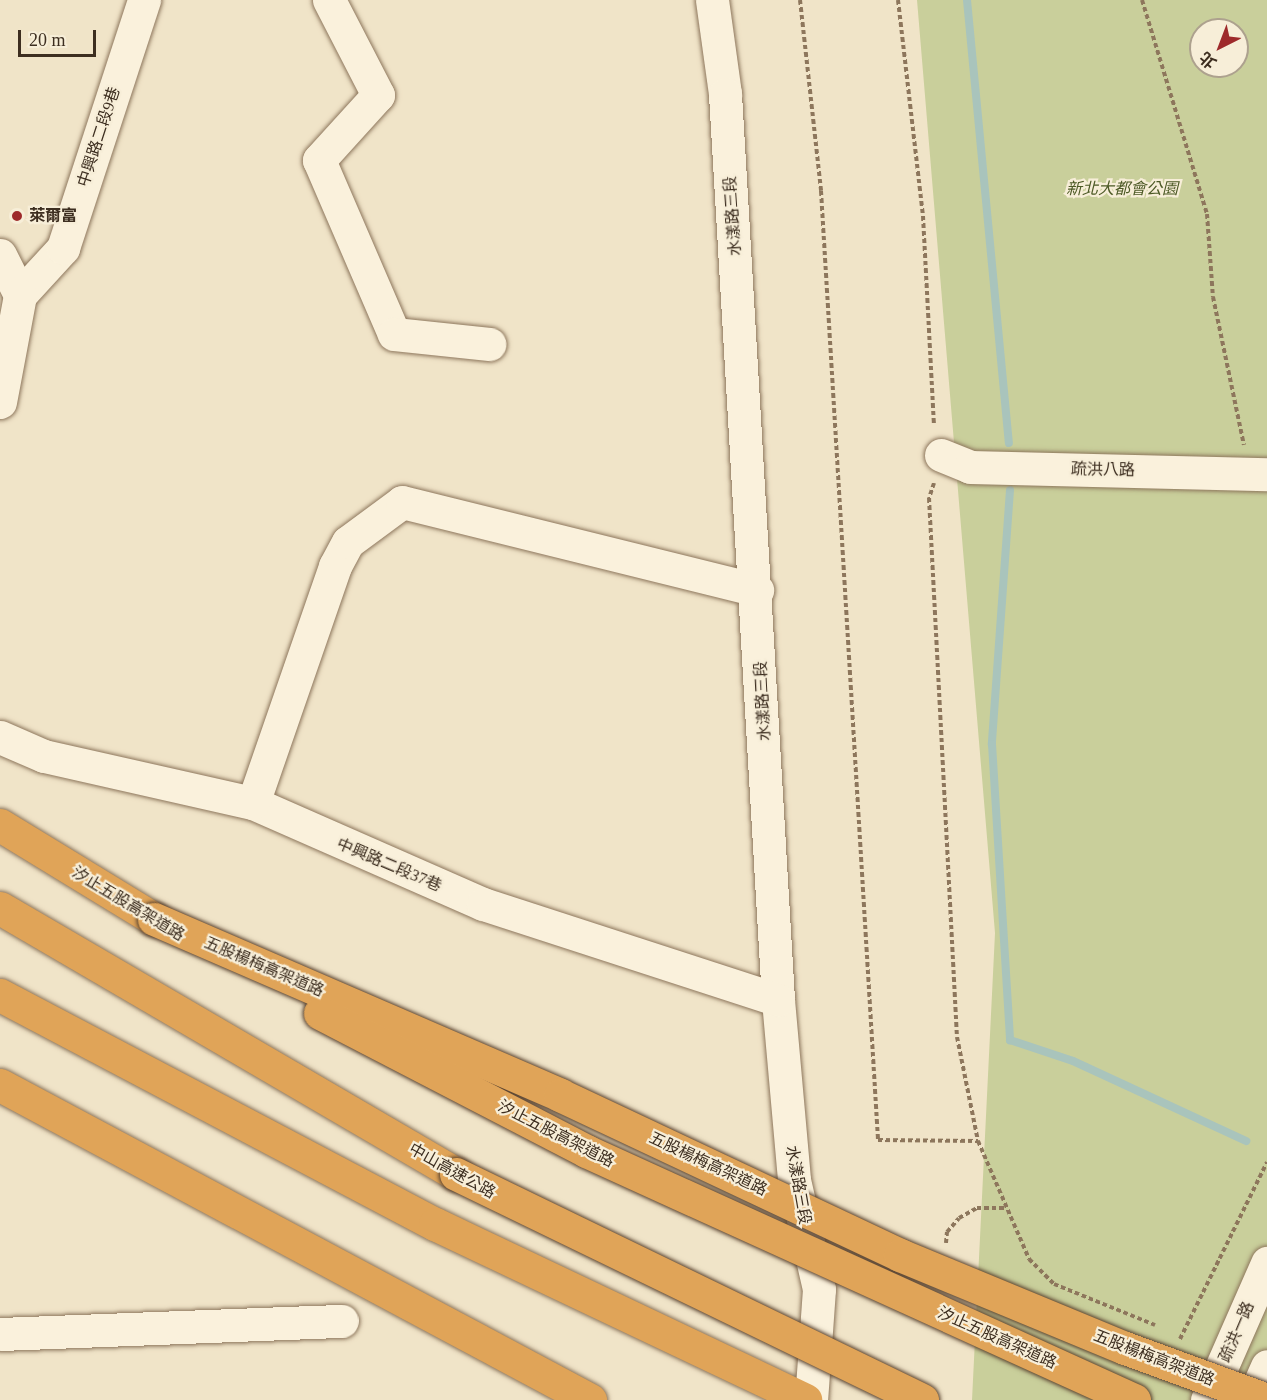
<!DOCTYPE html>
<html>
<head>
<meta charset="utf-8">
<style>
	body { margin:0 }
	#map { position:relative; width:1267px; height:1400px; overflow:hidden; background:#f0e4c8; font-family:"Times New Roman","Noto Sans TC",serif }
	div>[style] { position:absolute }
	.green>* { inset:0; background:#c9cf9b }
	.stream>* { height:8px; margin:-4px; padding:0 4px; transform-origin:4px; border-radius:4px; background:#a9c4bc }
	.path>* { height:4px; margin-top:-2px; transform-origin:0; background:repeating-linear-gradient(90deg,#8d765c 0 4.5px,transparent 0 7.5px) }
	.roads { filter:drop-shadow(0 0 2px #8d765c) drop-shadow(0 0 2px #8d765c) }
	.minor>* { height:33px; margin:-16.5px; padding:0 16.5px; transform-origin:16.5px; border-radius:16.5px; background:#faf1dc }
	.highway>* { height:33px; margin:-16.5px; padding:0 16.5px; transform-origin:16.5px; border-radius:16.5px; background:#e0a458 }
	.bridges { filter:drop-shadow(0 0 2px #5b4430) drop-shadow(0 0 2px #5b4430) }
	.highway-bridge>* { height:33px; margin:-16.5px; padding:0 16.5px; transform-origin:16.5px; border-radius:16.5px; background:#e0a458 }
	.dots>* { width:16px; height:16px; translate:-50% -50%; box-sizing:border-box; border:3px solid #f7eed8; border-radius:50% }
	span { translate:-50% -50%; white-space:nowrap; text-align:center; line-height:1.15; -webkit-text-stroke:4.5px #f7eed8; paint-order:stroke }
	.street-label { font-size:16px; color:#3d2e20 }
	.park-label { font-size:16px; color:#4d5a26; font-style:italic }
	.poi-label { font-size:16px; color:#3d2e20; font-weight:700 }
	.left { translate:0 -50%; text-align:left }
	.north { position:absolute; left:1189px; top:18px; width:60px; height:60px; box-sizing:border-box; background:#f7eed8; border:2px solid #ada18e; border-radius:50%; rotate:222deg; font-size:16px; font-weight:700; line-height:24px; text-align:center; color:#3d2e20 }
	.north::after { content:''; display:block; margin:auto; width:21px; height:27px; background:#9e2a2b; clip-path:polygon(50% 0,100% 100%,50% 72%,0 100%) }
	.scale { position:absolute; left:18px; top:30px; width:78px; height:27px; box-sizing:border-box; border:3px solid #3d2e20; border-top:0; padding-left:8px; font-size:18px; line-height:21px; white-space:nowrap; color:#3d2e20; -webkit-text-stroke:4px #f7eed8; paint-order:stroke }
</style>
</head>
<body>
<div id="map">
	<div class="green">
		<i style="clip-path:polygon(evenodd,917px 0,1267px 0,1267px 1400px,972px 1400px,995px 933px,917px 0,1201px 30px,1237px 30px,1237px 66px,1201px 66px,1201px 30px)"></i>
	</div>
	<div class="stream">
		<i style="left:967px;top:0;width:445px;rotate:84.6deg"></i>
		<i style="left:1010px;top:490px;width:255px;rotate:94.1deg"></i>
		<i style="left:992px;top:744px;width:297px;rotate:86.5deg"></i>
		<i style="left:1010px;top:1040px;width:66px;rotate:18.4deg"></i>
		<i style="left:1073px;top:1061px;width:191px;rotate:24.8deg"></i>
	</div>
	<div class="path">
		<i style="left:800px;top:0;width:192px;rotate:83.7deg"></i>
		<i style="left:821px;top:191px;width:951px;rotate:86.56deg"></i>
		<i style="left:878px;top:1140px;width:100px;rotate:0.6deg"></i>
		<i style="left:898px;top:0;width:217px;rotate:83.4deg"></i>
		<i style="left:923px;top:216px;width:210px;rotate:87deg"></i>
		<i style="left:1142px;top:0;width:224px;rotate:73.1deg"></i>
		<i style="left:1207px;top:214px;width:83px;rotate:85.9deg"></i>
		<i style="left:1213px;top:297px;width:151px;rotate:78.2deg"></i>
		<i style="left:934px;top:483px;width:16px;rotate:108deg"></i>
		<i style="left:929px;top:498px;width:540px;rotate:87.03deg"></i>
		<i style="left:957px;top:1037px;width:106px;rotate:78.6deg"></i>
		<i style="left:978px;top:1141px;width:129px;rotate:66.6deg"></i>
		<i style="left:1029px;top:1259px;width:35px;rotate:45deg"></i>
		<i style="left:1054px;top:1284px;width:109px;rotate:22.1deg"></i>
		<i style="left:946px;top:1243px;width:11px;rotate:-85deg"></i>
		<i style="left:947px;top:1232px;width:18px;rotate:-49deg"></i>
		<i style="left:959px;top:1218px;width:21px;rotate:-29deg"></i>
		<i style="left:977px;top:1208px;width:30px"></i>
		<i style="left:1180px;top:1339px;width:197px;rotate:-63.8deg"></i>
	</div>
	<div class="roads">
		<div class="minor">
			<i style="left:329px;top:0;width:107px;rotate:62.7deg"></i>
			<i style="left:378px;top:95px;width:88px;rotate:132.2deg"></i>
			<i style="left:319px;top:160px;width:189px;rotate:66.7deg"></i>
			<i style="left:394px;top:334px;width:96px;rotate:6deg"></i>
			<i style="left:712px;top:0;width:95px;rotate:82.1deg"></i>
			<i style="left:725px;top:94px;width:908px;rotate:86.65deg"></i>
			<i style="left:778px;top:1000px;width:181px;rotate:84.9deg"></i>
			<i style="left:794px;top:1180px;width:112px;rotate:77.1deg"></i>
			<i style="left:819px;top:1289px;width:111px;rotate:94.1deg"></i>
			<i style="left:0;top:255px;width:45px;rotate:63.4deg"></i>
			<i style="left:20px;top:295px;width:64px;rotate:-47.5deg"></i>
			<i style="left:63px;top:248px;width:261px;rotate:-71.9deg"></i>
			<i style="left:0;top:402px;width:109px;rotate:-79.4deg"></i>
			<i style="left:941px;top:455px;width:31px;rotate:22deg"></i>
			<i style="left:970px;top:467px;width:297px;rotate:1.4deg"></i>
			<i style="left:0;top:737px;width:48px;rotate:23.4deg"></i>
			<i style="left:44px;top:756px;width:214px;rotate:12.7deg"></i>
			<i style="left:253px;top:803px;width:251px;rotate:23.7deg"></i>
			<i style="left:483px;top:904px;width:310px;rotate:18deg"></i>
			<i style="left:253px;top:803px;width:251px;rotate:-70.9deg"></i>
			<i style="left:335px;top:566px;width:27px;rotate:-62deg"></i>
			<i style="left:348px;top:542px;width:67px;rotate:-36.5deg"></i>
			<i style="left:402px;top:502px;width:366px;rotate:13.9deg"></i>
			<i style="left:0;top:1334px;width:342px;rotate:-2.2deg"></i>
			<i style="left:1207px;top:1400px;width:150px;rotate:-66.3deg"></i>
			<i style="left:1252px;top:1400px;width:37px;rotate:-66deg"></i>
		</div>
		<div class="highway">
			<i style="left:0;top:825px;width:180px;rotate:31.4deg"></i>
			<i style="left:0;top:908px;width:528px;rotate:30.26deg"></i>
			<i style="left:0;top:995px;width:492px;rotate:27.8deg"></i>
			<i style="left:435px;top:1224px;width:410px;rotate:25.4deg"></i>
			<i style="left:0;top:1085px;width:669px;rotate:28.1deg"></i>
		</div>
	</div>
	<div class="bridges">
		<div class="highway-bridge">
			<i style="left:154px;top:919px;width:443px;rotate:23.4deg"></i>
			<i style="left:560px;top:1095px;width:376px;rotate:25.2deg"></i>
			<i style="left:900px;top:1255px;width:243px;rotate:22.5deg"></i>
			<i style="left:1125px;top:1348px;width:151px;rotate:20.1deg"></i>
			<i style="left:320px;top:1013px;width:300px;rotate:27.4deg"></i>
			<i style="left:586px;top:1151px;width:602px;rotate:24.44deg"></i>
			<i style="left:456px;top:1174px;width:518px;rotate:25.87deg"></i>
		</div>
	</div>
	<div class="dots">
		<i style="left:17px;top:216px;background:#9e2a2b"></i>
	</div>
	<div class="street-label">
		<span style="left:99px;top:137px;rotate:-72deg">中興路二段9巷</span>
		<span style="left:733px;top:216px;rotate:-94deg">水漾路三段</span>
		<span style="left:1103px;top:470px;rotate:1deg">疏洪八路</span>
		<span style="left:763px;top:701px;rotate:-93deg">水漾路三段</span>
		<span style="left:389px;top:865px;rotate:23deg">中興路二段37巷</span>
		<span style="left:128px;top:904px;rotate:31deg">汐止五股高架道路</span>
		<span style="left:264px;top:967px;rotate:23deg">五股楊梅高架道路</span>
		<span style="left:556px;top:1134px;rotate:27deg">汐止五股高架道路</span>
		<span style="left:708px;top:1164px;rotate:25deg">五股楊梅高架道路</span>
		<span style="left:452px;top:1171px;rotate:29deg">中山高速公路</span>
		<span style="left:798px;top:1185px;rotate:80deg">水漾路三段</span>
		<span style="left:1237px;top:1332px;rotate:-67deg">疏洪一路</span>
		<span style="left:997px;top:1338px;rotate:24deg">汐止五股高架道路</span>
		<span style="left:1154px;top:1358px;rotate:21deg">五股楊梅高架道路</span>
	</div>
	<div class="park-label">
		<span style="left:1122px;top:189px">新北大都會公園</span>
	</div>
	<div class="poi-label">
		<span class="left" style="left:29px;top:216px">萊爾富</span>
	</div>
	<div class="north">北</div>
	<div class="scale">20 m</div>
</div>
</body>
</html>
